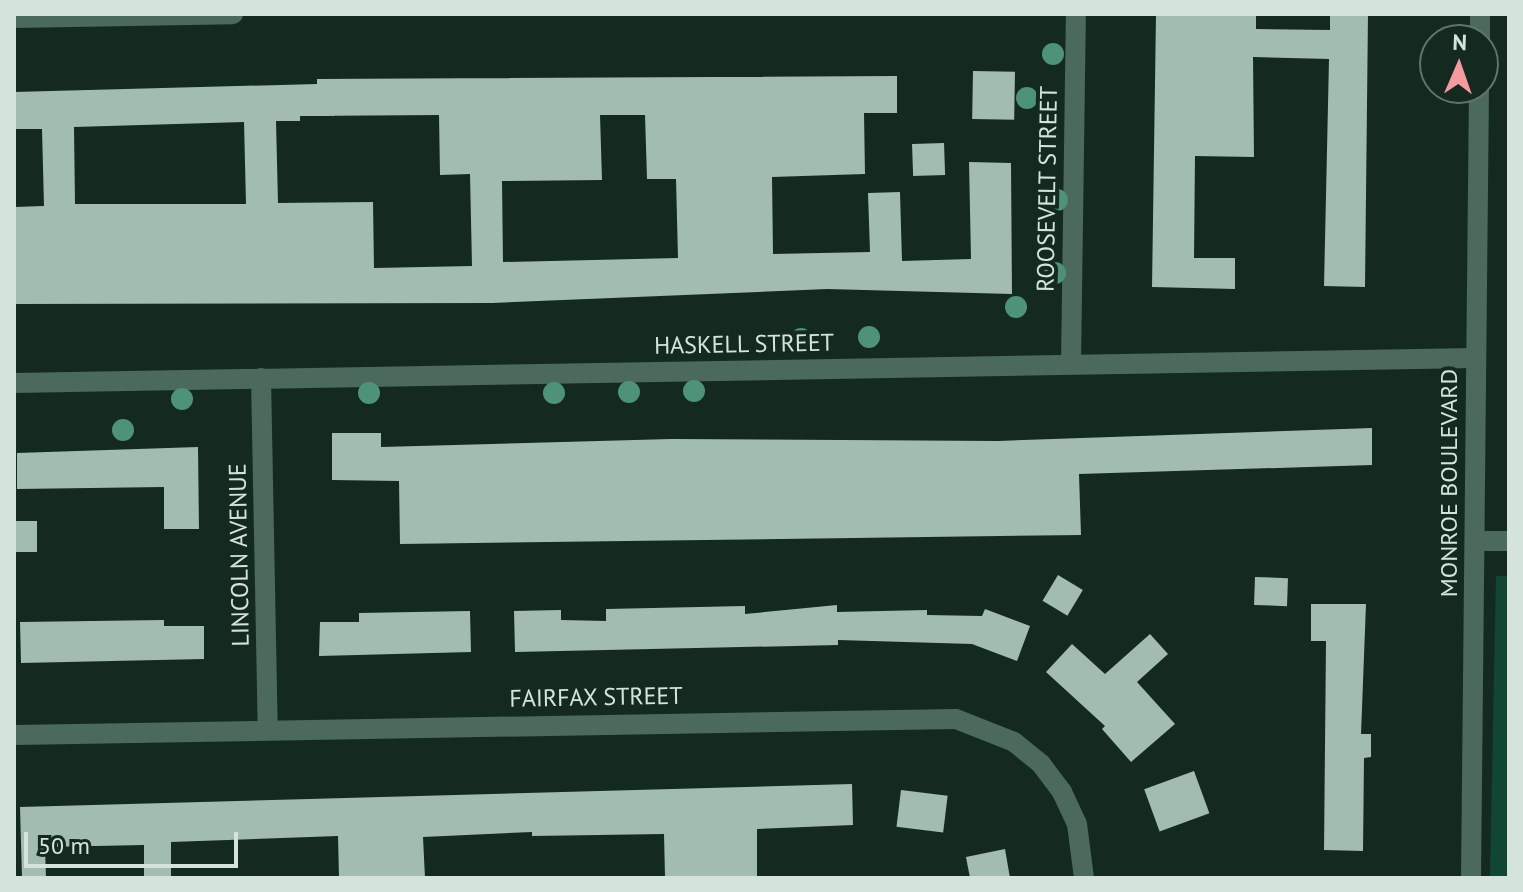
<!DOCTYPE html>
<html>
<head>
<meta charset="utf-8">
<style>
	body { margin:0 }
	#map { position:relative; width:1523px; height:892px; overflow:hidden; background:#142a21; font-family:"PT Sans",sans-serif }
	div>[style] { position:absolute }
	.green>* { inset:0; background:#114634 }
	.building>* { inset:0; background:#a2bcb0; transform-origin:0 0 }
	.minor>* { height:20px; margin:-10px; padding:0 10px; transform-origin:10px; border-radius:10px; background:#4c695d }
	.tertiary>* { height:20px; margin:-10px; padding:0 10px; transform-origin:10px; border-radius:10px; background:#4c695d }
	.trees>* { width:22px; height:22px; margin:-11px; border-radius:50%; background:#4e9378 }
	span { translate:-50% -50%; white-space:nowrap; text-align:center; line-height:1.15; -webkit-text-stroke:8px #142a21; paint-order:stroke }
	.street-label { font-size:24px; color:#d5e3dd }
	.frame { position:absolute; inset:0; border:16px solid #d5e3dd; pointer-events:none }
	.north { position:absolute; left:1419px; top:24px; width:80px; height:80px; box-sizing:border-box; background:#142a21; border:2px solid #61746c; border-radius:50%; rotate:2deg; font-size:22px; font-weight:700; line-height:32px; text-align:center; color:#d5e3dd }
	.north::after { content:''; display:block; margin:auto; width:28px; height:36px; background:#f49b9f; clip-path:polygon(50% 0,100% 100%,50% 72%,0 100%) }
	.scale { position:absolute; left:24px; top:832px; width:214px; height:36px; box-sizing:border-box; border:4px solid #d5e3dd; border-top:0; padding-left:10px; font-size:24px; line-height:28px; white-space:nowrap; color:#d5e3dd; -webkit-text-stroke:6px #142a21; paint-order:stroke }
</style>
</head>
<body>
<div id="map">
	<div class="green">
		<i style="clip-path:polygon(1496px 576px,1509px 576px,1509px 878px,1490px 878px)"></i>
	</div>
	<div class="building">
		<i style="clip-path:polygon(1156px 14px,1256px 14px,1256px 29px,1330px 30px,1330px 14px,1368px 14px,1365px 287px,1324px 286px,1329px 59px,1253px 57px,1254px 157px,1195px 156px,1194px 258px,1235px 258px,1235px 289px,1152px 287px)"></i>
		<i style="left:973px;top:71px;width:42px;height:48px;rotate:1deg"></i>
		<i style="clip-path:polygon(evenodd,897px 76px,897px 113px,864px 113px,865px 174px,772px 177px,773px 254px,870px 252px,868px 193px,900px 192px,902px 261px,971px 259px,969px 162px,1011px 163px,1012px 294px,827px 289px,492px 303px,14px 304px,14px 207px,44px 206px,42px 129px,14px 129px,14px 92px,317px 84px,317px 79px,897px 76px,439px 115px,440px 175px,470px 174px,472px 266px,374px 268px,373px 202px,278px 203px,276px 121px,300px 121px,300px 116px,439px 115px,897px 76px,600px 115px,645px 115px,647px 179px,676px 179px,678px 258px,503px 262px,502px 181px,602px 180px,600px 115px,897px 76px,244px 122px,246px 204px,75px 204px,74px 127px,244px 122px)"></i>
		<i style="left:944px;top:143px;width:32px;height:32px;rotate:88deg"></i>
		<i style="clip-path:polygon(1372px 428px,1372px 465px,1079px 474px,1081px 535px,400px 544px,399px 481px,332px 480px,332px 433px,381px 433px,381px 447px,671px 439px,998px 441px)"></i>
		<i style="clip-path:polygon(198px 447px,199px 529px,164px 529px,164px 487px,17px 489px,17px 453px)"></i>
		<i style="left:14px;top:521px;width:23px;height:31px"></i>
		<i style="left:1058px;top:575px;width:29px;height:30px;rotate:31deg"></i>
		<i style="left:1255px;top:577px;width:33px;height:28px;rotate:2deg"></i>
		<i style="clip-path:polygon(1311px 604px,1366px 604px,1361px 734px,1371px 734px,1371px 757px,1364px 758px,1363px 851px,1324px 850px,1326px 641px,1311px 641px)"></i>
		<i style="clip-path:polygon(837px 605px,837px 612px,927px 610px,927px 615px,982px 616px,985px 609px,1030px 626px,1017px 661px,972px 644px,838px 640px,838px 645px,515px 652px,514px 611px,561px 610px,561px 620px,606px 621px,606px 609px,745px 606px,745px 614px)"></i>
		<i style="clip-path:polygon(470px 611px,471px 652px,319px 656px,320px 622px,359px 622px,359px 613px)"></i>
		<i style="clip-path:polygon(164px 620px,164px 626px,204px 626px,204px 659px,21px 663px,20px 622px)"></i>
		<i style="clip-path:polygon(1150px 634px,1168px 654px,1137px 682px,1175px 724px,1131px 762px,1102px 729px,1105px 726px,1046px 672px,1072px 644px,1105px 674px)"></i>
		<i style="left:1194px;top:771px;width:45px;height:53px;rotate:70deg"></i>
		<i style="clip-path:polygon(852px 784px,853px 825px,757px 829px,757px 876px,665px 877px,664px 834px,532px 836px,532px 832px,423px 837px,425px 878px,339px 878px,338px 836px,171px 842px,171px 878px,144px 878px,144px 845px,45px 847px,46px 878px,22px 878px,20px 807px)"></i>
		<i style="left:901px;top:790px;width:47px;height:37px;rotate:7deg"></i>
		<i style="clip-path:polygon(1005px 849px,1010px 878px,970px 878px,966px 857px)"></i>
	</div>
	<div class="minor">
		<i style="left:14px;top:18px;width:219px;rotate:-1deg"></i>
		<i style="left:1071px;top:364px;width:350px;rotate:-89.2deg"></i>
		<i style="left:261px;top:378px;width:352px;rotate:88.9deg"></i>
		<i style="left:14px;top:383px;width:1462px;rotate:-0.98deg"></i>
		<i style="left:1475px;top:541px;width:34px"></i>
		<i style="left:14px;top:735px;width:942px;rotate:-0.97deg"></i>
		<i style="left:956px;top:719px;width:62px;rotate:21.6deg"></i>
		<i style="left:1014px;top:742px;width:35px;rotate:39deg"></i>
		<i style="left:1041px;top:764px;width:35px;rotate:53deg"></i>
		<i style="left:1062px;top:792px;width:35px;rotate:65deg"></i>
		<i style="left:1077px;top:824px;width:54px;rotate:82.6deg"></i>
	</div>
	<div class="tertiary">
		<i style="left:1480px;top:40px;width:26px;rotate:-90deg"></i>
		<i style="left:1471px;top:878px;width:790px;rotate:-89.42deg"></i>
	</div>
	<div class="trees">
		<i style="left:1053px;top:54px"></i>
		<i style="left:1027px;top:98px"></i>
		<i style="left:1057px;top:200px"></i>
		<i style="left:1055px;top:273px"></i>
		<i style="left:1016px;top:307px"></i>
		<i style="left:869px;top:337px"></i>
		<i style="left:801px;top:339px"></i>
		<i style="left:694px;top:391px"></i>
		<i style="left:629px;top:392px"></i>
		<i style="left:369px;top:393px"></i>
		<i style="left:554px;top:393px"></i>
		<i style="left:182px;top:399px"></i>
		<i style="left:123px;top:430px"></i>
	</div>
	<div class="street-label">
		<span style="left:1047px;top:189px;rotate:-89deg">ROOSEVELT STREET</span>
		<span style="left:744px;top:344px;rotate:-1deg">HASKELL STREET</span>
		<span style="left:1449px;top:483px;rotate:-90deg">MONROE BOULEVARD</span>
		<span style="left:239px;top:555px;rotate:-91deg">LINCOLN AVENUE</span>
		<span style="left:596px;top:697px;rotate:-1deg">FAIRFAX STREET</span>
	</div>
	<div class="frame"></div>
	<div class="north">N</div>
	<div class="scale">50 m</div>
</div>
</body>
</html>
